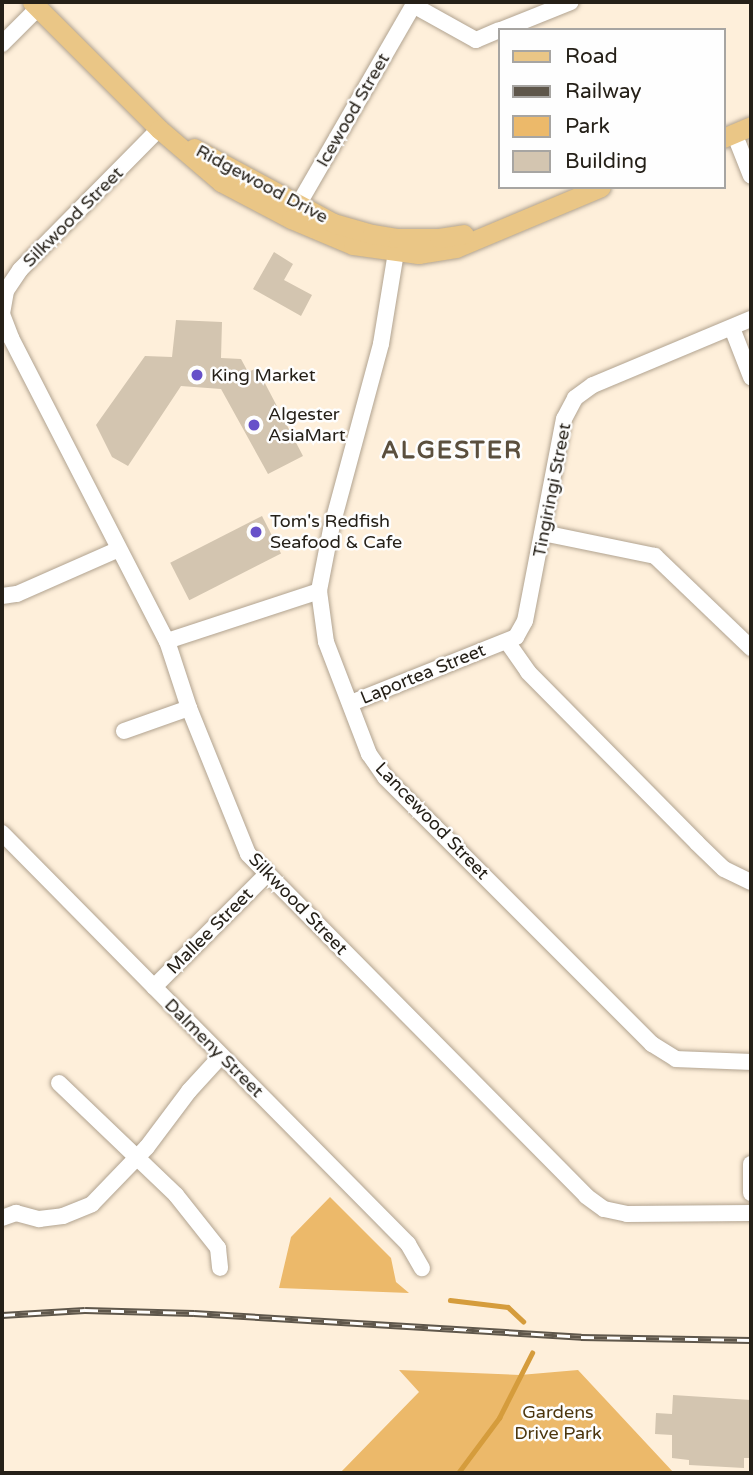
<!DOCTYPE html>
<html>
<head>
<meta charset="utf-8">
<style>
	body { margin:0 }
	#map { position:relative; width:753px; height:1475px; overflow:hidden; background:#feefda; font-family:"Varela Round",sans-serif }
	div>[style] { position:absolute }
	.green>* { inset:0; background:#ecb96a }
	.stream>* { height:4.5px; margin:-2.25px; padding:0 2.25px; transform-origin:2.25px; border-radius:2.25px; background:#d59c3c }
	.building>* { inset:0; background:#d3c5b0; transform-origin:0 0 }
	.roads { filter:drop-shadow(0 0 2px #b1a390) drop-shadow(0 0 2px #b1a390) }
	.minor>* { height:16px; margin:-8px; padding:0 8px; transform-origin:8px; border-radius:8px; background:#fff }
	.major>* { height:19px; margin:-9.5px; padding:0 9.5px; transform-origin:9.5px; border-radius:9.5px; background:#eac686 }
	.rail>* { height:7px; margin-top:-3.5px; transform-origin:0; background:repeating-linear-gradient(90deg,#fefefe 0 13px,#5f574b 0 26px); box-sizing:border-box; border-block:2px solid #5f574b }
	.dots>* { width:19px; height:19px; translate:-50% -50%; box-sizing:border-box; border:4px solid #fefefe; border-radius:50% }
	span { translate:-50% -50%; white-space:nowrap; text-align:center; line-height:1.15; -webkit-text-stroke:5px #fefefe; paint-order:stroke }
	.street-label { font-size:18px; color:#252018 }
	.poi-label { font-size:18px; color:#252018 }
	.left { translate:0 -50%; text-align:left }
	.park-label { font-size:18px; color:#4d360e }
	.district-label { font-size:24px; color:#5b4f3d; font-weight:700; letter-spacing:2px }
	.frame { position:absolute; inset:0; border:4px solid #252018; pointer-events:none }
	.legend { position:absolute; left:498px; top:28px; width:228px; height:161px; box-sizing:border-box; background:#fefefe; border:2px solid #a7a5a2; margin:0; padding:9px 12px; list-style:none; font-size:21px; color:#252018 }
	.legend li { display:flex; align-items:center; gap:14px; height:35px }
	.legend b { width:35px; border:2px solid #a7a5a2 }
</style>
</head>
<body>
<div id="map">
	<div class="green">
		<i style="clip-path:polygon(330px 1197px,391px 1258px,396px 1282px,409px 1293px,279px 1288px,291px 1237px)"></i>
		<i style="clip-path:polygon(399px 1370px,520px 1375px,578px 1370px,674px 1473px,340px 1473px,419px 1392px)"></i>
	</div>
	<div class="stream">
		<i style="left:450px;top:1300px;width:58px;rotate:6.9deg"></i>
		<i style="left:508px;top:1307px;width:21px;rotate:43deg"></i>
		<i style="left:458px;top:1473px;width:69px;rotate:-53.3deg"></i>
		<i style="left:499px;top:1418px;width:73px;rotate:-63.1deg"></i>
	</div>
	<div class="building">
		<i style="clip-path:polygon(274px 252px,293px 264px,284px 280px,312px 295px,301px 316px,253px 289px)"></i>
		<i style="clip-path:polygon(176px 320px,222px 322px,221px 358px,241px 359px,248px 372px,257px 368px,303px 456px,268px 474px,221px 389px,181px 386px,128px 466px,112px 457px,96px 425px,145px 356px,172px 357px)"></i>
		<i style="left:262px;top:516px;width:42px;height:103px;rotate:63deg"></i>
		<i style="clip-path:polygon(673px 1395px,751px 1400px,751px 1458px,744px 1458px,744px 1468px,689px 1465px,689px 1460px,672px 1458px,672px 1435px,655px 1434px,656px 1413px,672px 1414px)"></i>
	</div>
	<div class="roads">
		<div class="minor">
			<i style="left:413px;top:5px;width:72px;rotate:29.1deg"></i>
			<i style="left:476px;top:40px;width:25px;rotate:-23deg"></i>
			<i style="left:501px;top:30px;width:75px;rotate:-21.8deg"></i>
			<i style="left:2px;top:44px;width:51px;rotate:-45deg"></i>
			<i style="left:159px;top:129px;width:198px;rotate:134.6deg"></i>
			<i style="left:20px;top:270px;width:25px;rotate:124deg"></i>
			<i style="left:6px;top:291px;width:23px;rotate:100deg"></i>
			<i style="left:2px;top:314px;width:26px;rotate:69deg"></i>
			<i style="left:11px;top:338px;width:341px;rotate:62.8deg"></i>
			<i style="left:167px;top:641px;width:71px;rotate:71.8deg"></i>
			<i style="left:189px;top:708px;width:157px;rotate:68deg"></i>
			<i style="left:248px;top:854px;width:481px;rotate:45.3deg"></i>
			<i style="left:586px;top:1196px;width:22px;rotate:36deg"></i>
			<i style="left:604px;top:1209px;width:24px;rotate:12deg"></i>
			<i style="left:627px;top:1214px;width:124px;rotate:-0.5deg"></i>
			<i style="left:734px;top:133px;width:46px;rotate:68.4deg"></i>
			<i style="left:294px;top:212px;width:242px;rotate:-60deg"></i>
			<i style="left:398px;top:240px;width:105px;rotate:99.3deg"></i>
			<i style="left:381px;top:344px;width:192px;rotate:105.1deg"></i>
			<i style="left:331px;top:529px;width:63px;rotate:101deg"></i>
			<i style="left:319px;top:591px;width:51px;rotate:82.2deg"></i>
			<i style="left:326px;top:642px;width:120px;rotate:69deg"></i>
			<i style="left:369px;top:754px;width:28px;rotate:55deg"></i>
			<i style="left:385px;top:777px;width:378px;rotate:45deg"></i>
			<i style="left:652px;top:1044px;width:28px;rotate:32deg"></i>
			<i style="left:676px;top:1059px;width:75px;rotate:2.3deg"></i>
			<i style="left:732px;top:328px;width:53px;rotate:68.8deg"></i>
			<i style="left:543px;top:533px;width:114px;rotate:11.6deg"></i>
			<i style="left:655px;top:556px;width:133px;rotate:43.8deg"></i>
			<i style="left:2px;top:596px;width:15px;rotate:-8deg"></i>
			<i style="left:17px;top:594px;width:111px;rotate:-23.8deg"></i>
			<i style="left:167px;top:641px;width:160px;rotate:-18.2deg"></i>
			<i style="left:508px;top:643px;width:35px;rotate:55deg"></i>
			<i style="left:528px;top:672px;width:240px;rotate:45.3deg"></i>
			<i style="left:697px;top:843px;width:37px;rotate:44deg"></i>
			<i style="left:724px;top:869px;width:30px;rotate:26deg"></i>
			<i style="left:351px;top:703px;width:178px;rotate:-21.8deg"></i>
			<i style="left:516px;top:637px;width:18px;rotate:-61deg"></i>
			<i style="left:525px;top:621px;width:206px;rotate:-79.1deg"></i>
			<i style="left:564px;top:419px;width:24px;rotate:-62deg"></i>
			<i style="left:575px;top:398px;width:22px;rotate:-36deg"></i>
			<i style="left:593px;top:385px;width:171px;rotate:-22.7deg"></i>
			<i style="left:124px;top:731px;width:69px;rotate:-19.5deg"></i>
			<i style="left:2px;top:833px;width:578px;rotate:45.35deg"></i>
			<i style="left:408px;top:1244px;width:28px;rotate:60deg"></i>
			<i style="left:154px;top:987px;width:160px;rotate:-45deg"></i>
			<i style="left:59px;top:1083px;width:162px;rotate:43.7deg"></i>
			<i style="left:176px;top:1195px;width:68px;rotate:51.6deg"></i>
			<i style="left:218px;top:1248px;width:20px;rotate:84deg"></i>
			<i style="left:751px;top:1164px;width:29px;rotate:90deg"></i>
			<i style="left:2px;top:1218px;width:15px;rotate:-20deg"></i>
			<i style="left:16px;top:1213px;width:24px;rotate:15deg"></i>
			<i style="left:39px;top:1219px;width:24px;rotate:-7deg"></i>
			<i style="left:63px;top:1216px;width:31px;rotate:-22deg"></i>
			<i style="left:92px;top:1204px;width:79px;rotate:-46deg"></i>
			<i style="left:147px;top:1147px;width:70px;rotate:-53.1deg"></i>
			<i style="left:189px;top:1091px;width:47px;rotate:-47.6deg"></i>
		</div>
		<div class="major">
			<i style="left:32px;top:2px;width:180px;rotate:45deg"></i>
			<i style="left:159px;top:129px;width:82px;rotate:40.5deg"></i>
			<i style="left:221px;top:182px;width:79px;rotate:27.9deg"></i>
			<i style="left:291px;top:219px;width:67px;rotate:22.8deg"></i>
			<i style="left:353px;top:245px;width:66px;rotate:7.9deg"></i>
			<i style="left:418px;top:254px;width:38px;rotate:-9deg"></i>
			<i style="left:456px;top:248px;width:157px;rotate:-22.8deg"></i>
			<i style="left:723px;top:138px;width:30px;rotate:-23deg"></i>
			<i style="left:194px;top:148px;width:158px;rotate:28.3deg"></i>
			<i style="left:333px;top:223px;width:41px;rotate:15.8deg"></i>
			<i style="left:372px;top:234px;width:26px;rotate:9deg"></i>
			<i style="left:398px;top:238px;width:41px"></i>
			<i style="left:439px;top:238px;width:25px;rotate:-9deg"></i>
		</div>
	</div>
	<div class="rail">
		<i style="left:2px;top:1315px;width:83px;rotate:-3.4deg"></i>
		<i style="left:85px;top:1310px;width:109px;rotate:1.6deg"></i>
		<i style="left:194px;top:1313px;width:388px;rotate:3.5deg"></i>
		<i style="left:581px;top:1337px;width:170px;rotate:1deg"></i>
	</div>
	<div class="dots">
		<i style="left:197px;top:375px;background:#6750c9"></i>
		<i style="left:254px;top:425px;background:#6750c9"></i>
		<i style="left:256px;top:532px;background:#6750c9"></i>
	</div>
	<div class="street-label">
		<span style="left:353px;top:110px;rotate:-60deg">Icewood Street</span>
		<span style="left:262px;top:184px;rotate:28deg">Ridgewood Drive</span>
		<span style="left:73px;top:217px;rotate:-45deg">Silkwood Street</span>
		<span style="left:552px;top:490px;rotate:-79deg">Tingiringi Street</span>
		<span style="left:423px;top:674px;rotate:-22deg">Laportea Street</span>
		<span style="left:432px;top:821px;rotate:46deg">Lancewood Street</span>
		<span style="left:298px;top:904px;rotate:46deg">Silkwood Street</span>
		<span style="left:210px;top:931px;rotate:-45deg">Mallee Street</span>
		<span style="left:214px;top:1048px;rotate:45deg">Dalmeny Street</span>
	</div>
	<div class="poi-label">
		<span class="left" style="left:211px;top:375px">King Market</span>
		<span class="left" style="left:268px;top:425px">Algester<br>AsiaMart</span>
		<span class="left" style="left:270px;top:532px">Tom's Redfish<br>Seafood &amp; Cafe</span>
	</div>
	<div class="park-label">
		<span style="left:558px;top:1423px">Gardens<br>Drive Park</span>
	</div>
	<div class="district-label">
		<span style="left:452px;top:451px">ALGESTER</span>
	</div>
	<div class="frame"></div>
	<ul class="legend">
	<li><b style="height:9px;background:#eac686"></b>Road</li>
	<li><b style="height:9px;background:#5f574b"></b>Railway</li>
	<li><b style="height:19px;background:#ecb96a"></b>Park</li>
	<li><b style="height:19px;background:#d3c5b0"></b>Building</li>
	</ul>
</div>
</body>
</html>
